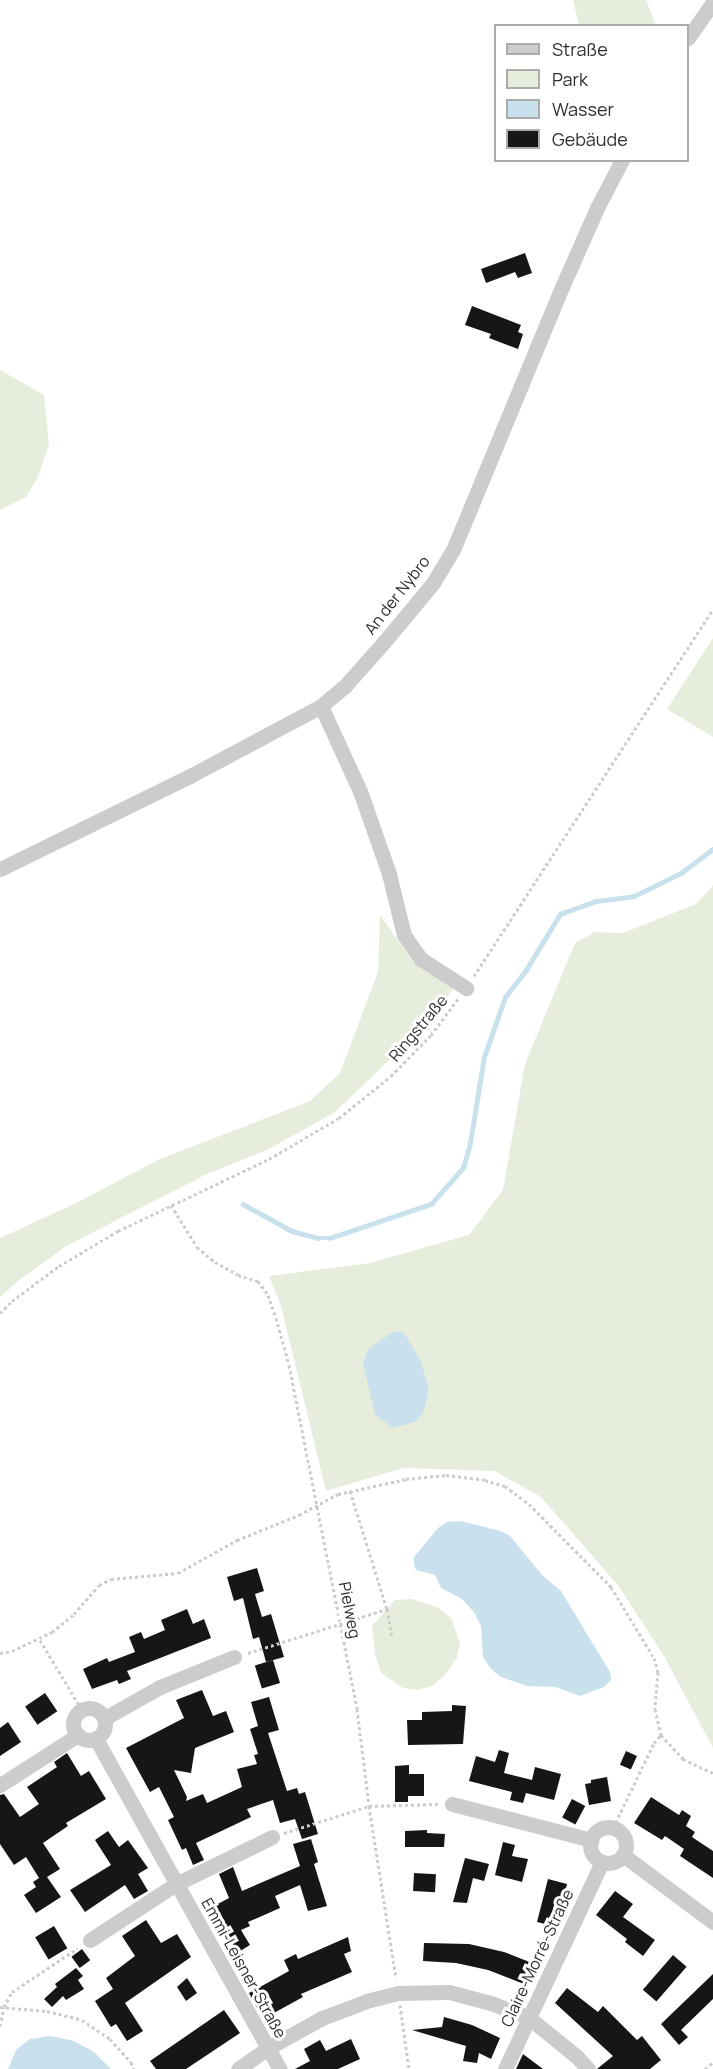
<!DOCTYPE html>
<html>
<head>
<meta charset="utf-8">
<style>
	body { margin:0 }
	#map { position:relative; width:713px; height:2069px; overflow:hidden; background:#fff; font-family:Manrope,sans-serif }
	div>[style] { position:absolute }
	.green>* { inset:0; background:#e6eddc }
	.water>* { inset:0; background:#c8e1ed }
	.stream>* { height:4.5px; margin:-2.25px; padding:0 2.25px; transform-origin:2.25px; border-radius:2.25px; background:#c8e1ed }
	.building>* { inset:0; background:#161616; transform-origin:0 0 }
	.path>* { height:3px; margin-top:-1.5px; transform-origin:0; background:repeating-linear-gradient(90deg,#ccc 0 3px,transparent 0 6px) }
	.minor>* { height:15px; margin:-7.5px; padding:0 7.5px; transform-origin:7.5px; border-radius:7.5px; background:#ccc }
	.minor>.ring { margin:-7.5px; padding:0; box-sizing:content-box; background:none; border:15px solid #ccc; border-radius:50% }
	span { translate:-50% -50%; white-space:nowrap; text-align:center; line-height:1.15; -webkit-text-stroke:6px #fff; paint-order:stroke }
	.street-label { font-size:16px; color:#2f2f2f }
	.legend { position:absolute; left:494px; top:24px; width:195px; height:138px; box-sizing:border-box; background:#fff; border:2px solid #acacac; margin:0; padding:8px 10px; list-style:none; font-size:18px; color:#2f2f2f }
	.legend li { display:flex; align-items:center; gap:12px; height:30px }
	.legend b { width:30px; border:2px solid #acacac }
</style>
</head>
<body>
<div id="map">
	<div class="green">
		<i style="clip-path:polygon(573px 0,646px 0,656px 25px,579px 25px)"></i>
		<i style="clip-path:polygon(0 370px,44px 395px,49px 444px,38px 477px,26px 497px,0 510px)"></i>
		<i style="clip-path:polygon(713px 638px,713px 737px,667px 709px)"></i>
		<i style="clip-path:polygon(713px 885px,713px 1748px,664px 1656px,617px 1584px,541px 1497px,494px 1471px,403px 1468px,326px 1491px,281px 1306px,269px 1276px,370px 1263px,469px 1235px,503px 1190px,525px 1064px,575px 943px,595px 932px,623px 933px,696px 904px)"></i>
		<i style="clip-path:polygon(380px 915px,414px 963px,455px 987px,421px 1030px,335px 1112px,269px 1149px,205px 1175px,68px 1245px,19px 1280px,0 1297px,0 1238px,76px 1203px,160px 1159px,310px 1101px,340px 1073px,378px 972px)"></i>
		<i style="clip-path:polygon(412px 1599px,437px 1607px,451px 1618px,460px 1643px,457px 1658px,445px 1675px,432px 1686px,417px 1690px,403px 1688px,381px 1673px,375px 1654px,372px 1626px,395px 1600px)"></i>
	</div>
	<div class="water">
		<i style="clip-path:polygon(400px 1331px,406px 1336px,420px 1359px,429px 1389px,423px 1413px,415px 1422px,393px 1428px,375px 1415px,363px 1363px,368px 1349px,393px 1332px)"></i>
		<i style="clip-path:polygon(460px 1521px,501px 1531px,510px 1536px,543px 1576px,561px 1591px,610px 1672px,611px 1680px,604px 1687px,580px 1696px,555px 1687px,527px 1686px,501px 1677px,491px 1669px,483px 1657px,481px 1626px,474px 1612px,462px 1599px,441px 1588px,435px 1575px,416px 1570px,414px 1565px,414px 1557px,438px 1528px,447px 1522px)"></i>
		<i style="clip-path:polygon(51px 2036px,74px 2041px,94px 2052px,111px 2069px,8px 2069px,16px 2050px,30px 2039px)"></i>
	</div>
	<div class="stream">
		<i style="left:243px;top:1204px;width:56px;rotate:28.9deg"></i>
		<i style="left:292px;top:1231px;width:27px;rotate:15deg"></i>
		<i style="left:318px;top:1238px;width:12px"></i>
		<i style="left:330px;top:1238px;width:107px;rotate:-18.6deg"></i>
		<i style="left:431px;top:1204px;width:48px;rotate:-48.4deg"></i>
		<i style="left:463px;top:1168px;width:26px;rotate:-74deg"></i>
		<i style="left:470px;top:1143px;width:87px;rotate:-80.8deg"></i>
		<i style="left:484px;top:1057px;width:64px;rotate:-70.7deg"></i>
		<i style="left:505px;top:997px;width:34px;rotate:-52deg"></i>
		<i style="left:526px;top:970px;width:66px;rotate:-58.7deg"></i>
		<i style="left:560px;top:914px;width:38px;rotate:-20deg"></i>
		<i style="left:596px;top:901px;width:38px;rotate:-7deg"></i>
		<i style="left:634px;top:896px;width:52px;rotate:-26.1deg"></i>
		<i style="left:681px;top:873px;width:40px;rotate:-37deg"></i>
	</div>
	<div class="building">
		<i style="clip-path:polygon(525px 253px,532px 273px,518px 278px,515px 272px,486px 283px,481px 269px)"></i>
		<i style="clip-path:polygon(472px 306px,521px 325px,518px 332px,523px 334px,518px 349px,489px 338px,491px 334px,465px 325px)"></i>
		<i style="clip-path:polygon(257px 1568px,264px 1591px,255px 1594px,262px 1617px,271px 1614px,284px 1657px,266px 1662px,259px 1637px,253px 1639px,243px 1598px,234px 1601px,227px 1577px)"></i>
		<i style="clip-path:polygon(187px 1609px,193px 1624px,204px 1619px,211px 1638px,127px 1671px,131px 1679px,119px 1684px,117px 1680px,92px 1689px,83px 1669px,107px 1658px,109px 1662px,135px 1652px,129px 1637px,141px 1632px,144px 1639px,165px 1630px,161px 1620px)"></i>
		<i style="left:273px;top:1660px;width:24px;height:19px;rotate:73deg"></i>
		<i style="clip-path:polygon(202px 1690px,213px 1716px,226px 1711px,234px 1732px,195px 1748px,191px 1773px,174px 1770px,187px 1797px,186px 1801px,203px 1794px,207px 1803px,242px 1787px,237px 1769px,257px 1764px,254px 1755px,258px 1754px,250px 1729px,258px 1726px,251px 1702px,269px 1697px,279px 1730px,268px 1733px,287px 1791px,297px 1788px,299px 1794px,305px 1792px,318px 1834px,302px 1839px,295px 1819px,280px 1823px,273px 1800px,247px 1809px,251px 1817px,196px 1843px,204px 1860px,193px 1865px,186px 1848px,182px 1850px,168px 1820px,174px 1817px,159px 1787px,150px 1792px,126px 1748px,184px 1718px,176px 1700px)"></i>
		<i style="left:45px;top:1693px;width:22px;height:24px;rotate:56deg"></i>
		<i style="clip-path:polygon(452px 1705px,466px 1706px,463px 1744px,408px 1745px,407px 1720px,422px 1720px,422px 1712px,452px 1711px)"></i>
		<i style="clip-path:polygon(8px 1722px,21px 1742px,0 1756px,0 1728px)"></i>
		<i style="clip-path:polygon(499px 1750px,509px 1753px,504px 1773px,532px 1780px,535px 1767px,561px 1774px,554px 1800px,526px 1793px,523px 1803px,510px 1800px,512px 1792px,469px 1781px,476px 1756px,495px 1762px)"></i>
		<i style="left:626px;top:1751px;width:12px;height:15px;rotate:24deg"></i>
		<i style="clip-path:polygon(67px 1753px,81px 1776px,89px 1771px,106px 1799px,66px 1823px,68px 1826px,43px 1843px,60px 1869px,47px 1877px,61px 1897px,36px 1913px,24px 1895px,36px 1887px,33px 1882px,39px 1878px,26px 1857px,14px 1865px,0 1844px,0 1795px,4px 1794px,20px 1817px,39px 1804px,27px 1787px,57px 1767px,54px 1762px)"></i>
		<i style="clip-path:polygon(409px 1765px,409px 1774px,424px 1774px,424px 1796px,408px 1796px,408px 1802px,395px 1802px,395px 1766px)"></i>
		<i style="clip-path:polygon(607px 1777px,611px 1801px,589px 1805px,585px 1784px,591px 1783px,591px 1780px)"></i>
		<i style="clip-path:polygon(651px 1797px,679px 1815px,682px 1810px,691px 1816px,686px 1826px,695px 1832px,692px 1837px,713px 1851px,713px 1878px,680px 1856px,684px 1849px,665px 1836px,662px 1840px,634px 1823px)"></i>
		<i style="left:572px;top:1799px;width:15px;height:21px;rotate:28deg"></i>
		<i style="clip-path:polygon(427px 1830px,427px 1833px,445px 1834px,444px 1847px,405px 1847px,405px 1831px)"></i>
		<i style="clip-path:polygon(108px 1831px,119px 1847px,128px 1840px,148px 1868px,138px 1874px,148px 1891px,134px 1899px,125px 1885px,85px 1912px,70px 1890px,111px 1865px,95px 1840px)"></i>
		<i style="clip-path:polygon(311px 1839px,318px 1862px,314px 1864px,327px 1906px,308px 1911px,300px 1885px,275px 1896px,280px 1908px,248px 1922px,250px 1926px,241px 1930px,250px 1945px,237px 1953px,214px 1906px,229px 1898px,219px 1874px,233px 1867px,242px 1891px,300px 1866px,293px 1844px)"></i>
		<i style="clip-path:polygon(503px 1842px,515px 1845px,512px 1856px,528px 1859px,522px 1882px,495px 1875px)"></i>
		<i style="clip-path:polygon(465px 1858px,489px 1864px,484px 1881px,473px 1878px,467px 1903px,453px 1902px)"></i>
		<i style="left:414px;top:1873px;width:22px;height:18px;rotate:3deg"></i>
		<i style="clip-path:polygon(548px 1879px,567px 1884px,561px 1907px,554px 1905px,549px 1925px,537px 1922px)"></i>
		<i style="clip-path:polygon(615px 1891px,633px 1904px,623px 1917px,655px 1940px,643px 1956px,625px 1942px,627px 1939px,596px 1915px)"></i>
		<i style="clip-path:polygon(146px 1920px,161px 1943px,177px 1934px,191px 1957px,125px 2003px,143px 2031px,127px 2041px,116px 2024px,111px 2027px,95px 2001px,113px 1989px,106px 1978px,135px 1956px,122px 1936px)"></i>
		<i style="left:54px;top:1926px;width:26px;height:22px;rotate:59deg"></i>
		<i style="clip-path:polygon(348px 1937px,351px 1951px,344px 1954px,352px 1972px,301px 1994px,303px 1997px,263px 2019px,249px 1993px,289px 1971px,284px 1960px,296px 1954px,298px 1959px)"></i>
		<i style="clip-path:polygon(424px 1943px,469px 1944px,504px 1952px,532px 1963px,524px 1984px,488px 1970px,456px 1963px,423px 1961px)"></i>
		<i style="left:82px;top:1949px;width:14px;height:13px;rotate:54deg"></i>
		<i style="left:673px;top:1955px;width:18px;height:46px;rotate:41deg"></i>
		<i style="clip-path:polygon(76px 1968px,83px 1976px,78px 1980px,84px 1989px,66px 2000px,63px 1996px,52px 2007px,44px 1999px,57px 1987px,55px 1984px)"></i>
		<i style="clip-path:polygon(713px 1974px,713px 1999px,681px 2030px,688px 2037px,679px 2045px,661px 2024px)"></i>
		<i style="clip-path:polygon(187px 1978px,197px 1993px,186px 2001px,177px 1987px)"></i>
		<i style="clip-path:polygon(567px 1988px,598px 2012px,603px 2006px,637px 2040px,642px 2036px,661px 2060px,650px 2069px,597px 2069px,613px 2056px,555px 2003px)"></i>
		<i style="clip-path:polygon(224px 2010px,240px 2033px,186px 2069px,156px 2069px,150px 2061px)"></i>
		<i style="clip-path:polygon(444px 2017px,472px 2025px,500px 2038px,491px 2059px,479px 2053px,477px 2063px,463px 2061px,466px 2046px,412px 2030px,442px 2027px)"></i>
		<i style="clip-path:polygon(351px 2039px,360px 2059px,338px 2069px,295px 2069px,310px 2061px,304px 2049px,320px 2040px,326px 2051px)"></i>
		<i style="clip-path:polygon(523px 2054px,543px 2069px,516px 2069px)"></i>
	</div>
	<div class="path">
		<i style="left:474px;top:976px;width:438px;rotate:-56.9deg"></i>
		<i style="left:171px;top:1205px;width:49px;rotate:58.2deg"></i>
		<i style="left:197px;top:1247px;width:23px;rotate:40deg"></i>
		<i style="left:215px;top:1262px;width:26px;rotate:29deg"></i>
		<i style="left:238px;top:1275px;width:21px;rotate:17deg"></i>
		<i style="left:258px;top:1281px;width:17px;rotate:54deg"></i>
		<i style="left:268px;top:1295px;width:24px;rotate:71deg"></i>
		<i style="left:276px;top:1318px;width:49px;rotate:74.5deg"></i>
		<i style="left:289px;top:1365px;width:351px;rotate:78.8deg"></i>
		<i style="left:357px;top:1709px;width:98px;rotate:82.9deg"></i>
		<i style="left:369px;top:1806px;width:174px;rotate:81.1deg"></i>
		<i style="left:0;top:1313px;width:17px;rotate:-45deg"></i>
		<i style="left:12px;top:1301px;width:59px;rotate:-36.7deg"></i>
		<i style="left:59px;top:1266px;width:69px;rotate:-30.7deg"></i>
		<i style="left:118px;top:1231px;width:167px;rotate:-25.5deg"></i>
		<i style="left:269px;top:1159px;width:81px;rotate:-30.4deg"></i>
		<i style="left:339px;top:1118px;width:67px;rotate:-38.9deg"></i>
		<i style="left:391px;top:1076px;width:57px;rotate:-45.7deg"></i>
		<i style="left:431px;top:1035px;width:45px;rotate:-53.1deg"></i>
		<i style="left:350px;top:1491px;width:124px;rotate:72.6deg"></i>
		<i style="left:40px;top:1640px;width:82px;rotate:59deg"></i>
		<i style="left:0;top:1653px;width:12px;rotate:-9deg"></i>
		<i style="left:12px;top:1651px;width:44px;rotate:-25.4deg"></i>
		<i style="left:52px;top:1632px;width:28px;rotate:-39deg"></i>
		<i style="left:74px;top:1614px;width:38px;rotate:-49deg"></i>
		<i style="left:99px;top:1585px;width:13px;rotate:-27deg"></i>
		<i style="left:111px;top:1579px;width:67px;rotate:-5.1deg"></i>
		<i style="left:178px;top:1573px;width:68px;rotate:-29.2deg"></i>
		<i style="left:237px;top:1540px;width:67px;rotate:-22deg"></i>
		<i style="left:299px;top:1515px;width:44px;rotate:-28.3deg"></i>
		<i style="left:338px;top:1494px;width:70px;rotate:-12.4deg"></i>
		<i style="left:406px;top:1479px;width:40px;rotate:-5.7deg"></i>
		<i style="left:446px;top:1475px;width:39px;rotate:7deg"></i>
		<i style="left:485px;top:1480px;width:21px;rotate:17deg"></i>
		<i style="left:505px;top:1486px;width:30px;rotate:37deg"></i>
		<i style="left:529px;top:1504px;width:117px;rotate:45.3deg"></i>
		<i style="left:611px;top:1587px;width:83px;rotate:58.8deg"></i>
		<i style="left:654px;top:1658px;width:15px;rotate:74deg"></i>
		<i style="left:658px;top:1672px;width:37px;rotate:95deg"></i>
		<i style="left:655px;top:1709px;width:27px;rotate:77deg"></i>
		<i style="left:661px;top:1735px;width:33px;rotate:47deg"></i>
		<i style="left:683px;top:1759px;width:33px;rotate:25deg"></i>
		<i style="left:248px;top:1653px;width:146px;rotate:-17.6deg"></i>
		<i style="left:387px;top:1609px;width:29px;rotate:80deg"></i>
		<i style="left:613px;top:1828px;width:94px;rotate:-64.2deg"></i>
		<i style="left:654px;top:1743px;width:11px;rotate:-49deg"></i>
		<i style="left:284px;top:1833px;width:89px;rotate:-17.6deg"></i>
		<i style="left:369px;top:1806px;width:69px;rotate:-1.7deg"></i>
		<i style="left:400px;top:2005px;width:65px;rotate:82deg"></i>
		<i style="left:0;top:2007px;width:47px;rotate:4.9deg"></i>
		<i style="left:47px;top:2011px;width:36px;rotate:14deg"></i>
		<i style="left:82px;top:2020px;width:34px;rotate:34deg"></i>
		<i style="left:110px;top:2039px;width:31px;rotate:48deg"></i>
		<i style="left:131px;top:2062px;width:8px;rotate:67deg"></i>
		<i style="left:0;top:2026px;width:19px;rotate:-78deg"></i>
		<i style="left:4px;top:2007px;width:17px;rotate:-62deg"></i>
		<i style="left:12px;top:1992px;width:79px;rotate:-33.7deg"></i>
		<i style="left:705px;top:2069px;width:11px;rotate:-41deg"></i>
	</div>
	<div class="minor">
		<i style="left:688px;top:38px;width:44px;rotate:-55.2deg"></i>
		<i style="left:321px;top:706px;width:94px;rotate:65.4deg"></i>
		<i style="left:360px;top:791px;width:88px;rotate:70.7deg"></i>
		<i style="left:389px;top:874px;width:63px;rotate:76.2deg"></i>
		<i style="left:404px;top:935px;width:29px;rotate:55deg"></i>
		<i style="left:421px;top:959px;width:54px;rotate:32.8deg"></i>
		<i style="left:0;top:869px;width:212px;rotate:-26.1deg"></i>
		<i style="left:190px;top:776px;width:149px;rotate:-28.1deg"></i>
		<i style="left:321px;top:706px;width:30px;rotate:-40deg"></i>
		<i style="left:344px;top:687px;width:60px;rotate:-48.4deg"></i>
		<i style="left:384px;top:642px;width:77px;rotate:-50.3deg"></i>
		<i style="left:433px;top:583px;width:39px;rotate:-59deg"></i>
		<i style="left:453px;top:550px;width:285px;rotate:-67.5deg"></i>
		<i style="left:562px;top:287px;width:86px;rotate:-66.1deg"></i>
		<i style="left:597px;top:208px;width:54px;rotate:-62.5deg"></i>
		<i class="ring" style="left:73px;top:1708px;width:17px;height:17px"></i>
		<i style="left:105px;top:1718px;width:63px;rotate:-29.4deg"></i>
		<i style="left:160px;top:1687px;width:80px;rotate:-22.1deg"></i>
		<i style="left:96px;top:1739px;width:378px;rotate:60.9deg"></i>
		<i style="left:0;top:1785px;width:93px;rotate:-32.7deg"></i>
		<i style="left:452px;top:1804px;width:144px;rotate:14.5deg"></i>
		<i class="ring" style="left:590px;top:1827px;width:21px;height:21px"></i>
		<i style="left:623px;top:1855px;width:112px;rotate:36.7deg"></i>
		<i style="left:90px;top:1940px;width:103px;rotate:-33.1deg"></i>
		<i style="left:176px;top:1884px;width:107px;rotate:-26.1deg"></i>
		<i style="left:238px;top:2069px;width:37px;rotate:-35deg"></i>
		<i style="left:268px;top:2048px;width:62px;rotate:-29.1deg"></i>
		<i style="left:322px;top:2018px;width:51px;rotate:-20.6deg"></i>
		<i style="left:370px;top:2000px;width:29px;rotate:-14deg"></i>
		<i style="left:398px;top:1993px;width:51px;rotate:-1.1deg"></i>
		<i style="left:449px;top:1992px;width:43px;rotate:14.7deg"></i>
		<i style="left:491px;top:2003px;width:40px;rotate:21deg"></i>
		<i style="left:528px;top:2017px;width:62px;rotate:39.1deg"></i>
		<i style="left:576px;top:2056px;width:18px;rotate:47deg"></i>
		<i style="left:505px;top:2069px;width:229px;rotate:-64.9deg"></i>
	</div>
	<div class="street-label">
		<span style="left:397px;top:595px;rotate:-52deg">An der Nybro</span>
		<span style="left:418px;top:1028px;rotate:-50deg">Ringstraße</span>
		<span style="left:350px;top:1610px;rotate:79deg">Pielweg</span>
		<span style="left:537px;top:1958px;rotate:-65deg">Claire-Morré-Straße</span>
		<span style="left:244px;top:1968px;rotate:61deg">Emmi-Leisner-Straße</span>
	</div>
	<ul class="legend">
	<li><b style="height:8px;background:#ccc"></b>Straße</li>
	<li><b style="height:16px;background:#e6eddc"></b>Park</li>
	<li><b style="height:16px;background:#c8e1ed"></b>Wasser</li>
	<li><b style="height:16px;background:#161616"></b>Gebäude</li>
	</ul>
</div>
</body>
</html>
